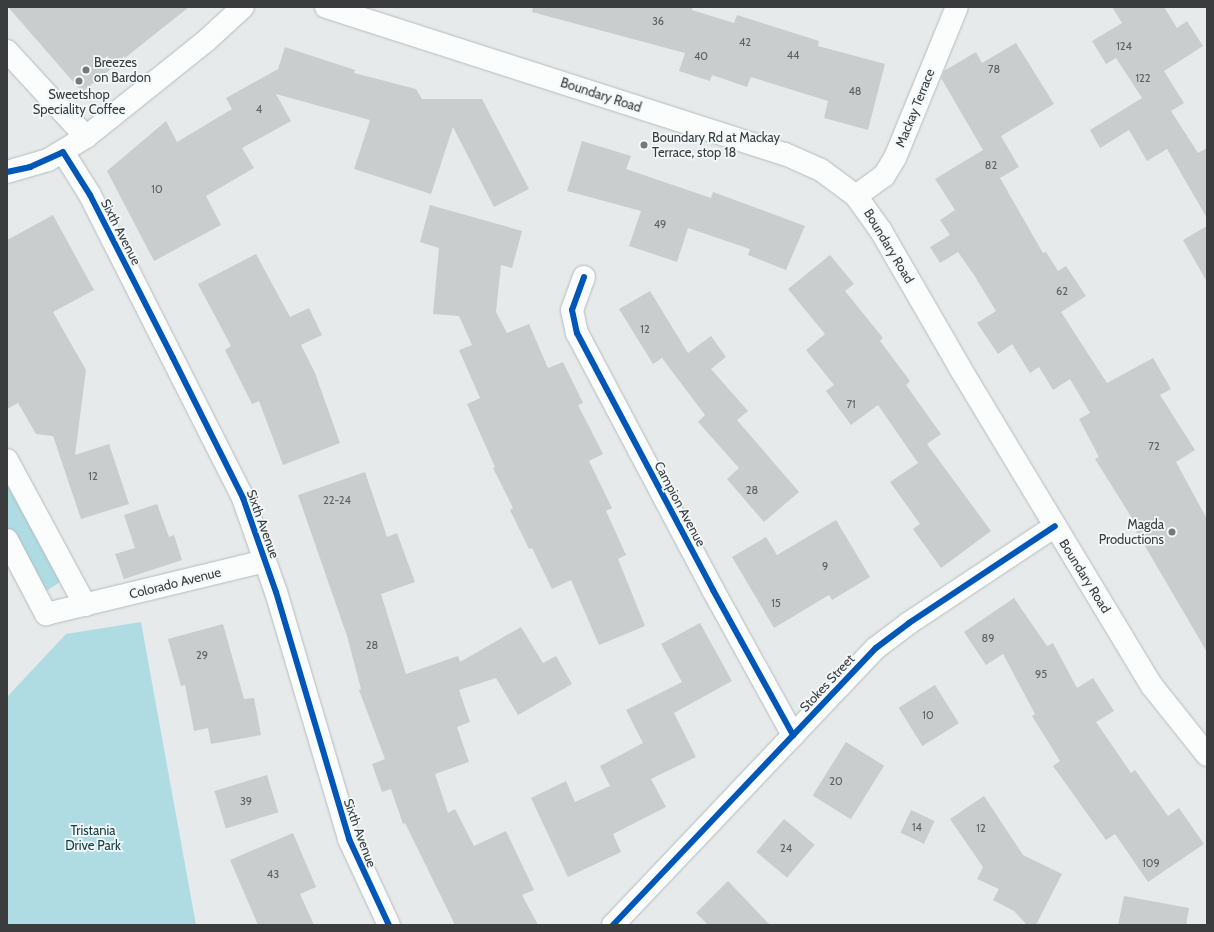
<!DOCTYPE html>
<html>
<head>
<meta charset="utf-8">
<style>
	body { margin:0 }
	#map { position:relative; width:1214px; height:932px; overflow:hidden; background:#e6eaeb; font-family:Cabin,sans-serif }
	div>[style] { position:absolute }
	.green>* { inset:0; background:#afdbe3 }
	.building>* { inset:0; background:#cacdce; transform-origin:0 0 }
	.roads { filter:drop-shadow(0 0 1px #b8bbbc) drop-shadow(0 0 1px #b8bbbc) }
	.minor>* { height:22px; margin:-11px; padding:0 11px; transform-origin:11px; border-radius:11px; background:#fbfcfc }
	.major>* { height:22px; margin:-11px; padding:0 11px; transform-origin:11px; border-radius:11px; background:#fbfcfc }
	.cycleway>* { height:6px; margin:-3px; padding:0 3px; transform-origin:3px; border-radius:3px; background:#0057b8 }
	.dots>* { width:11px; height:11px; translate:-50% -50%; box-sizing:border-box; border:2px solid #f2f8f9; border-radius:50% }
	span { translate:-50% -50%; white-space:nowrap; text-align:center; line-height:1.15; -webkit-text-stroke:3.5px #f2f8f9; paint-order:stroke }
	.number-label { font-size:11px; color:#5e6061 }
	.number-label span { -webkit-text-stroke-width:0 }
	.poi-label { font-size:13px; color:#3a3c3d }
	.left { translate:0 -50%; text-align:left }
	.right { translate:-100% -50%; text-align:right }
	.street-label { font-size:13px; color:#3a3c3d }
	.park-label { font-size:13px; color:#174046 }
	.frame { position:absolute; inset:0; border:8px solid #3a3c3d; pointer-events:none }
</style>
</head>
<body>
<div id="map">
	<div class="green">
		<i style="clip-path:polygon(7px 466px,68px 576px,37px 598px,7px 535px)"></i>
		<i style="clip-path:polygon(141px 622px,196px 925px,7px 925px,7px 697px,66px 634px)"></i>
	</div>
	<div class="building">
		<i style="clip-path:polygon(8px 7px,189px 7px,82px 92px)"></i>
		<i style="clip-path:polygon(533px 7px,693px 7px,692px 10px,734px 23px,737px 15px,819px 41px,818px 46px,885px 64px,868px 130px,824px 118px,828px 101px,751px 77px,747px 87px,712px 75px,710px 81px,679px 71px,685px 53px,532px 12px)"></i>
		<i style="clip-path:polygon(1112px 7px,1164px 7px,1177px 28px,1187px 21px,1203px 46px,1164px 71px,1184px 103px,1171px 111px,1198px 153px,1207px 148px,1207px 218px,1167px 149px,1147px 161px,1129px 130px,1100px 148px,1090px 130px,1142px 98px,1116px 58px,1106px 64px,1092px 41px,1122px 23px)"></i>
		<i style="clip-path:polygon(1016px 43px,1054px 104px,1001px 136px,1019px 167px,1000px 178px,1043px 253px,1046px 252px,1058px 271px,1066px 266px,1086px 296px,1061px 312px,1107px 383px,1153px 358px,1171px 389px,1160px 395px,1195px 450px,1176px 462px,1207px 519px,1207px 652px,1132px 524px,1135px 523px,1095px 459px,1099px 457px,1079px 419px,1090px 413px,1070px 379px,1053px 390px,1039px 367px,1030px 373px,1012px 344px,998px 354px,977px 323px,996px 311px,974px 275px,958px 252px,940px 263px,930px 247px,950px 235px,940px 220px,955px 210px,935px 179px,983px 150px,941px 78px,944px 71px,976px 52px,982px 63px)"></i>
		<i style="clip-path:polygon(285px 47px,355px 70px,354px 73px,416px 89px,422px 99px,482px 99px,529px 189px,494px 207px,453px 127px,431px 194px,354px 169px,370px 120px,276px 94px,291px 121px,242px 148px,254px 168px,206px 196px,221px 225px,154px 261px,107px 171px,166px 121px,177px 142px,232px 109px,226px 98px,278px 69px)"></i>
		<i style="clip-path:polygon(582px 141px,631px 156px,626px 169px,711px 198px,713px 192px,805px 226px,786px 270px,748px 255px,750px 249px,688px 228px,677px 262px,629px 246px,641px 211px,567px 191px)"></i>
		<i style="clip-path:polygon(430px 205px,522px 231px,512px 268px,501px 265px,496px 312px,507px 333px,529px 324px,548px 368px,563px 362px,583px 403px,578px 405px,603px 454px,589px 461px,612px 508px,606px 511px,626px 555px,618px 559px,645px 626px,599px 645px,571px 580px,552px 589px,532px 548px,529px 549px,510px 510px,513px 508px,493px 468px,495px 467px,467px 404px,480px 398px,459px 350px,472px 345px,459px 316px,433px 314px,439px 248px,420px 242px)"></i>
		<i style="clip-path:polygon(53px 215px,94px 290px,53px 312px,86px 370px,75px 455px,109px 444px,129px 504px,81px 519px,53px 436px,36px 434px,18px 403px,7px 409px,7px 240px)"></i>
		<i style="clip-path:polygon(1207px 226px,1207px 282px,1183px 240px)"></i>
		<i style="clip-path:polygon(256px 254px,290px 317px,309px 308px,322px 335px,301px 345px,315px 373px,340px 443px,283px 465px,259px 401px,252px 404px,225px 350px,231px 346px,198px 284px)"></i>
		<i style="clip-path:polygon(830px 255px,854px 284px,845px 291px,883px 338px,880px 341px,910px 381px,906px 385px,941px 434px,927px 444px,991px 531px,941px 568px,913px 529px,920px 524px,890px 482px,918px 463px,878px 405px,851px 425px,826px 391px,834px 385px,806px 350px,825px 334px,788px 289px)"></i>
		<i style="clip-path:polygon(650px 291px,688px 353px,711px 336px,726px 357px,711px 369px,748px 411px,737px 420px,799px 492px,764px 522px,727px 479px,739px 468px,698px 422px,705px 415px,662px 358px,653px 364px,619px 309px)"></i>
		<i style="clip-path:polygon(365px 472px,387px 537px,397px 533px,415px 582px,381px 594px,406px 674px,458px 656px,460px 662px,521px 627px,543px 663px,556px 656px,572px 684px,518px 715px,496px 678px,459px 690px,470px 722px,457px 727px,469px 762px,435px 774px,448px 813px,455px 809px,474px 846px,506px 831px,534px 890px,522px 895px,538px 925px,455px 925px,405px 823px,403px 824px,391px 789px,382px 792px,372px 764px,385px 759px,359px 690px,361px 689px,347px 636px,298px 495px)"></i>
		<i style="clip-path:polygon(157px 504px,169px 537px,174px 535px,182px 560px,124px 579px,115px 554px,135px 548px,124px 515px)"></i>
		<i style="clip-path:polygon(836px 520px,870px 577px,832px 600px,829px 595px,774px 628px,732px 557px,766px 537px,777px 555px)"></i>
		<i style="clip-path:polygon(1014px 598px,1047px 646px,1053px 643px,1077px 688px,1093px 678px,1114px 711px,1096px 722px,1131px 773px,1135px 770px,1168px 816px,1179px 808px,1204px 844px,1148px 882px,1115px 834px,1106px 840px,1053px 766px,1060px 761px,1032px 716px,1035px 714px,1003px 654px,986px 665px,964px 632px)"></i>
		<i style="clip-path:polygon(700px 623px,732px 681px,674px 713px,696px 757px,651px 779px,666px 807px,613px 834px,621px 852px,568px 877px,531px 798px,566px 781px,575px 802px,610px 786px,600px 766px,643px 743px,626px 710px,682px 682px,661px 644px)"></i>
		<i style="clip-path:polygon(223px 624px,244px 699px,254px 698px,261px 735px,211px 744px,208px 728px,194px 731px,185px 685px,181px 686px,168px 639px)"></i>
		<i style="left:935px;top:685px;width:45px;height:43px;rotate:58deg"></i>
		<i style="left:846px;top:742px;width:45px;height:63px;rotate:32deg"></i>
		<i style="left:267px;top:775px;width:39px;height:55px;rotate:73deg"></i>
		<i style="clip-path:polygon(984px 796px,1023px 855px,1062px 874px,1036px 925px,1027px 925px,1014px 911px,993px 900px,999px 889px,977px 879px,983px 867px,950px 819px)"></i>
		<i style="left:911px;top:810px;width:26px;height:25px;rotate:25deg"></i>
		<i style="left:784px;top:819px;width:40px;height:43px;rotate:40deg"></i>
		<i style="clip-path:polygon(293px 833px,316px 887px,300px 894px,314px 925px,258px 925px,230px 860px)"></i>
		<i style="clip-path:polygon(728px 881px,770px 925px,708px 925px,696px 913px)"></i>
		<i style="clip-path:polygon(1124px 896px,1189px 908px,1186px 925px,1118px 925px)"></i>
	</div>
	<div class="roads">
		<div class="minor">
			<i style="left:7px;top:51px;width:117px;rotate:47.4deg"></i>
			<i style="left:63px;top:152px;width:51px;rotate:57.9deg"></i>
			<i style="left:90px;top:195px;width:339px;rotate:63.2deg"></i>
			<i style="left:243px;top:498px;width:100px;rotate:70.7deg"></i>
			<i style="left:276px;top:592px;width:258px;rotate:73.5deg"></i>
			<i style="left:349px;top:839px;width:95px;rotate:65.1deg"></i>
			<i style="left:856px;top:196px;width:34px;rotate:-36deg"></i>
			<i style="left:884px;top:176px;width:21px;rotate:-59deg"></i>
			<i style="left:895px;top:158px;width:163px;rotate:-67.7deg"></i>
			<i style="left:584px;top:277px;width:35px;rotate:110deg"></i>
			<i style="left:572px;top:310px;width:24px;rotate:78deg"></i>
			<i style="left:577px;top:333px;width:291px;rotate:62.1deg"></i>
			<i style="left:713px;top:590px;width:166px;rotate:61.1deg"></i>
			<i style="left:7px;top:460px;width:165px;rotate:61.7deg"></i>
			<i style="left:7px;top:540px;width:84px;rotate:62.2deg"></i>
			<i style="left:46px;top:614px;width:225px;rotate:-13.6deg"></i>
			<i style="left:613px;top:925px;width:382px;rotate:-46.5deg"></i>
			<i style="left:876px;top:648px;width:41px;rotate:-37.1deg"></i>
			<i style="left:909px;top:623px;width:175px;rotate:-33.6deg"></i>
		</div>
		<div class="major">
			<i style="left:326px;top:7px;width:482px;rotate:17.8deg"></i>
			<i style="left:785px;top:154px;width:39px;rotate:24deg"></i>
			<i style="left:821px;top:170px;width:44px;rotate:36.6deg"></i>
			<i style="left:856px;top:196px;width:43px;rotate:54.5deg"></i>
			<i style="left:881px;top:231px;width:158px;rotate:60deg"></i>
			<i style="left:960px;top:368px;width:371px;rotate:58.9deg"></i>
			<i style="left:1152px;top:686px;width:88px;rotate:51.4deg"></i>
			<i style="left:7px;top:172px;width:43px;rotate:-16.3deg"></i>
			<i style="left:48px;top:160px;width:44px;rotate:-31.2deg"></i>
			<i style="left:86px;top:137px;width:154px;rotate:-38.7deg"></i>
			<i style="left:206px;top:41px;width:50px;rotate:-42.6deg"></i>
		</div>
	</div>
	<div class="cycleway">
		<i style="left:7px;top:172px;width:24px;rotate:-12deg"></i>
		<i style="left:30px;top:167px;width:36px;rotate:-24deg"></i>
		<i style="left:63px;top:152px;width:51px;rotate:57.9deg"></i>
		<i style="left:90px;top:195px;width:183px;rotate:63deg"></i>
		<i style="left:173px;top:358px;width:157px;rotate:63.4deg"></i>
		<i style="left:243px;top:498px;width:100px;rotate:70.7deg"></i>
		<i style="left:276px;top:592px;width:258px;rotate:73.5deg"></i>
		<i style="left:349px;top:839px;width:95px;rotate:65.1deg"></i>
		<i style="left:584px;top:277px;width:35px;rotate:110deg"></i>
		<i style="left:572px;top:310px;width:24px;rotate:78deg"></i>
		<i style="left:577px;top:333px;width:291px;rotate:62.1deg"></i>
		<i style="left:713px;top:590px;width:166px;rotate:61.1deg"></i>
		<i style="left:613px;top:925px;width:382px;rotate:-46.5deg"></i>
		<i style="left:876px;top:648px;width:41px;rotate:-37.1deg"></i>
		<i style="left:909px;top:623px;width:175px;rotate:-33.6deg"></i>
	</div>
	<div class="dots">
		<i style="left:86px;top:70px;background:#76797a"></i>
		<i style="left:79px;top:81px;background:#76797a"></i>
		<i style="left:644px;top:145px;background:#76797a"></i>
		<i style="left:1172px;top:532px;background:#76797a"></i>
	</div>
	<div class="number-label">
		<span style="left:658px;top:21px">36</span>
		<span style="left:745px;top:42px">42</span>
		<span style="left:1124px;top:46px">124</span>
		<span style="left:793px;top:55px">44</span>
		<span style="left:701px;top:56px">40</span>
		<span style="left:994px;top:69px">78</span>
		<span style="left:1143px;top:78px">122</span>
		<span style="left:855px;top:91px">48</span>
		<span style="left:259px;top:109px">4</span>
		<span style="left:991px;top:165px">82</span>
		<span style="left:157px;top:189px">10</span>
		<span style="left:660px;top:224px">49</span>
		<span style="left:1062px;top:291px">62</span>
		<span style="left:645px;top:329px">12</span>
		<span style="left:851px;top:404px">71</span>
		<span style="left:1154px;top:446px">72</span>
		<span style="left:93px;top:476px">12</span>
		<span style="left:752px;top:490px">28</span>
		<span style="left:337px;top:500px">22-24</span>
		<span style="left:825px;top:566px">9</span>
		<span style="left:776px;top:603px">15</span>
		<span style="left:988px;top:638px">89</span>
		<span style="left:372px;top:645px">28</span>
		<span style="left:202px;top:655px">29</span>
		<span style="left:1041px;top:674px">95</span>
		<span style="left:928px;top:715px">10</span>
		<span style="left:836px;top:781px">20</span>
		<span style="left:246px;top:801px">39</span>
		<span style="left:917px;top:827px">14</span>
		<span style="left:981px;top:828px">12</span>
		<span style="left:786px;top:848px">24</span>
		<span style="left:1151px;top:863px">109</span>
		<span style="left:273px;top:874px">43</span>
	</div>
	<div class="poi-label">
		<span class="left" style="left:94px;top:70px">Breezes<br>on Bardon</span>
		<span style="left:79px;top:102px">Sweetshop<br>Speciality Coffee</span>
		<span class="left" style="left:652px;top:145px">Boundary Rd at Mackay<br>Terrace, stop 18</span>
		<span class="right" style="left:1164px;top:532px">Magda<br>Productions</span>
	</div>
	<div class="street-label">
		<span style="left:601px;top:95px;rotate:18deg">Boundary Road</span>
		<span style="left:915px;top:108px;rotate:-68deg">Mackay Terrace</span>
		<span style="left:121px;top:232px;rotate:63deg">Sixth Avenue</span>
		<span style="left:889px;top:246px;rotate:59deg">Boundary Road</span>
		<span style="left:680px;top:504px;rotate:62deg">Campion Avenue</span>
		<span style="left:263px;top:524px;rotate:70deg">Sixth Avenue</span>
		<span style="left:1085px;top:576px;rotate:58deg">Boundary Road</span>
		<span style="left:175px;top:583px;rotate:-14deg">Colorado Avenue</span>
		<span style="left:827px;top:683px;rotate:-47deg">Stokes Street</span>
		<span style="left:360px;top:833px;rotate:70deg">Sixth Avenue</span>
	</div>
	<div class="park-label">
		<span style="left:93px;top:838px">Tristania<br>Drive Park</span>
	</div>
	<div class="frame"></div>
</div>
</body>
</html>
